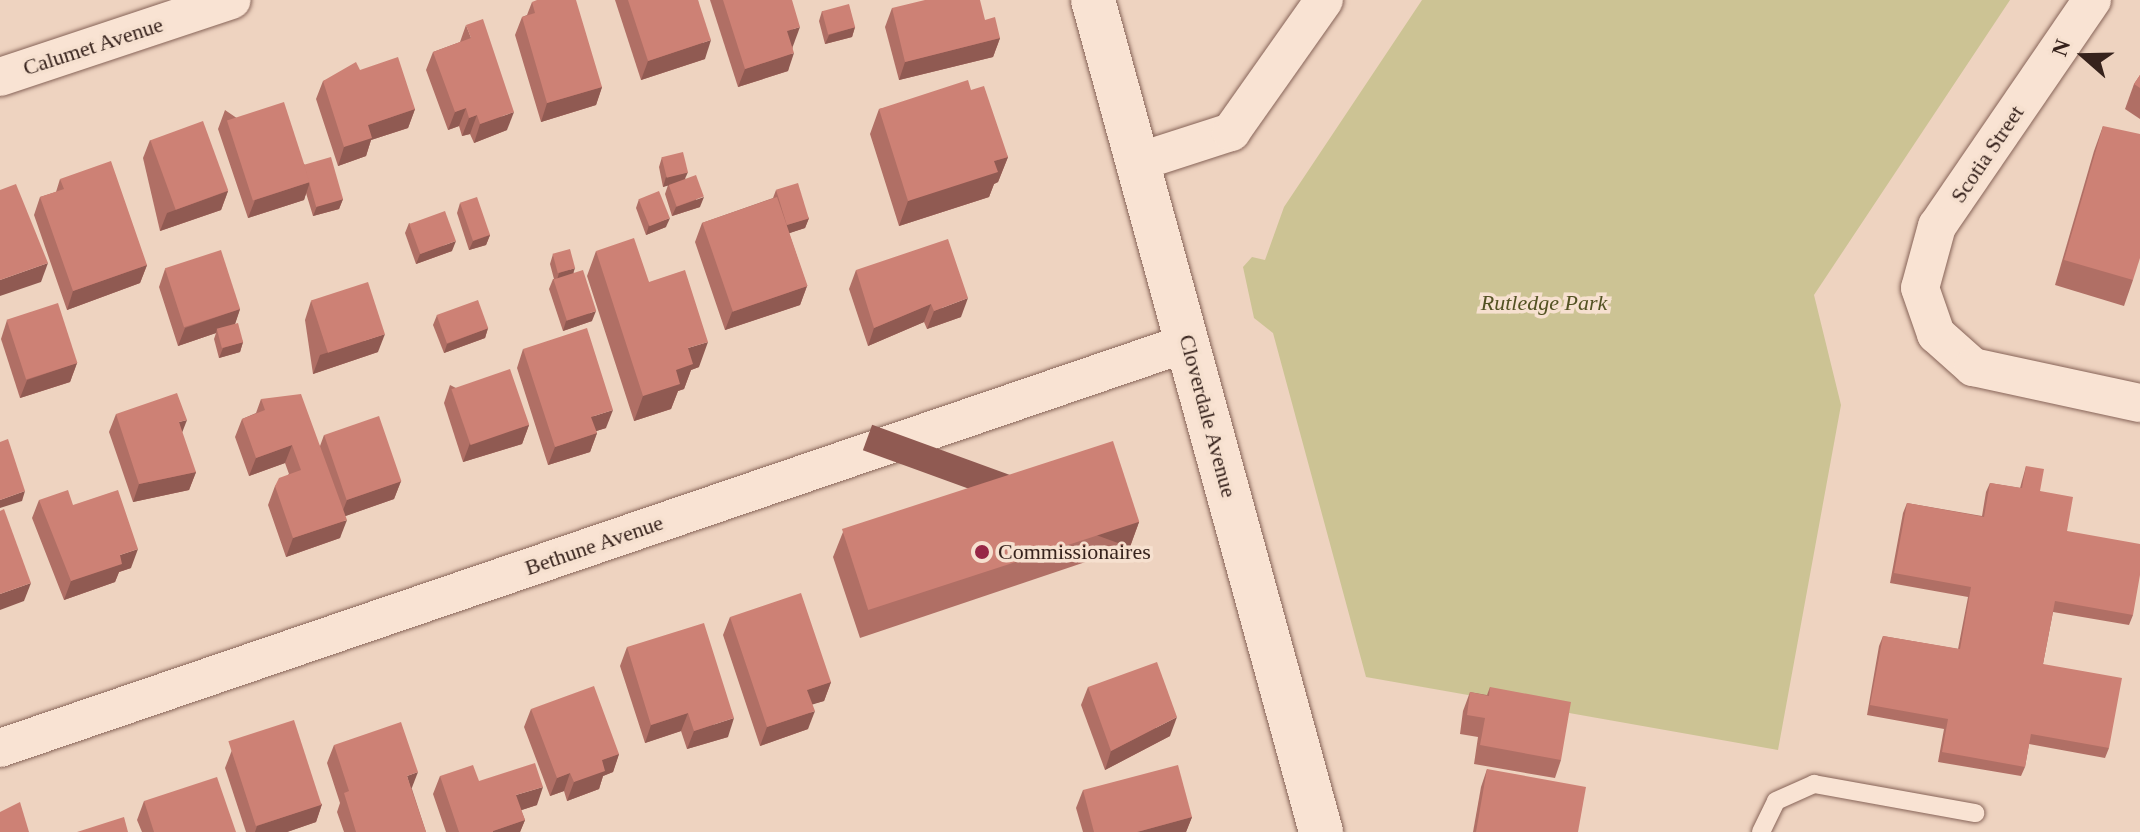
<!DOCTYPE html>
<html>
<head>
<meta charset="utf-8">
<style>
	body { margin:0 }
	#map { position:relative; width:2140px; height:832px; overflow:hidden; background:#eed3c0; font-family:"Times New Roman",serif }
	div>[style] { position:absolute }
	.green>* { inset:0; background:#ccc394 }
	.roads { filter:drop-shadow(0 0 2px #876458) drop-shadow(0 0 2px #876458) }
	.service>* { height:18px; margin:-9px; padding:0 9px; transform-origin:9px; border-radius:9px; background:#f9e3d3 }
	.minor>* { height:38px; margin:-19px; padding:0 19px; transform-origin:19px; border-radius:19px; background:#f9e3d3 }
	.secondary>* { height:44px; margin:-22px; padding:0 22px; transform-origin:22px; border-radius:22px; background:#f9e3d3 }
	.wall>* { inset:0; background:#b06f65 }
	.shaded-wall>* { inset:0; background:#905a52; transform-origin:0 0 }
	.building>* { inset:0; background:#cd8175; transform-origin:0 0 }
	.dots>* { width:22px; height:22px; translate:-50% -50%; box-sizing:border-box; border:4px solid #f6e0cf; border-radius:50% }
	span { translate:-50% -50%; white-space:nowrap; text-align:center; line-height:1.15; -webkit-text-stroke:7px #f6e0cf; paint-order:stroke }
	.street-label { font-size:22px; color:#36221c }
	.park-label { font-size:22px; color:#535223; font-style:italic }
	.poi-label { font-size:22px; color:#36221c }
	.left { translate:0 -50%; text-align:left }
	.north { position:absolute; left:2044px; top:16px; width:80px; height:80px; -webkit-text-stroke:6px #f6e0cf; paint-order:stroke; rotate:290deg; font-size:22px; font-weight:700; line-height:32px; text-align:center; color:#36221c }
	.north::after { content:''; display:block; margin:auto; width:28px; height:36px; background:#36221c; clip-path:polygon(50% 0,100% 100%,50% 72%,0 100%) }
</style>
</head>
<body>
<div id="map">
	<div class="green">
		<i style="clip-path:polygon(1422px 0,2010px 0,1814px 295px,1841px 405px,1778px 750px,1366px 677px,1273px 333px,1254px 318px,1243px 267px,1252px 257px,1265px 260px,1284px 207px)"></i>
	</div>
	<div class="roads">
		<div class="service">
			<i style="left:1761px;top:832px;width:34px;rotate:-64deg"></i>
			<i style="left:1776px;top:801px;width:42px;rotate:-24.1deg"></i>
			<i style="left:1814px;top:784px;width:164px;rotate:10.2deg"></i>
		</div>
		<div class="minor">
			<i style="left:2092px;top:0;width:274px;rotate:124.4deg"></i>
			<i style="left:1937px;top:226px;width:64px;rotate:105.3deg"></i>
			<i style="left:1920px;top:288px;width:49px;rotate:70.8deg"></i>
			<i style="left:1936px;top:334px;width:50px;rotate:41.7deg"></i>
			<i style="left:1973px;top:367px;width:171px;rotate:12.2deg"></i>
			<i style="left:0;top:77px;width:244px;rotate:-18.4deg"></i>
			<i style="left:1141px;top:161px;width:95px;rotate:-17.9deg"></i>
			<i style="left:1231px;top:132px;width:161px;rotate:-54.8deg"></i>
			<i style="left:0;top:748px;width:1254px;rotate:-18.84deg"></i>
		</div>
		<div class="secondary">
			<i style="left:1093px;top:0;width:863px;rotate:74.67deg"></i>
		</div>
	</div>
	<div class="wall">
		<i style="clip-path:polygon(615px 0,698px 0,705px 59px,641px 80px)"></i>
		<i style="clip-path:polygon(710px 0,792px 0,793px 46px,788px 71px,738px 87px)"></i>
		<i style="clip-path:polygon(532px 2px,602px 87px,596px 105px,541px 122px,515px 35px,522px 17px,527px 15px)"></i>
		<i style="clip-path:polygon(892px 8px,985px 20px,1000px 38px,993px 57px,899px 80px,885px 27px)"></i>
		<i style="clip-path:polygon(822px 11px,855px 27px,852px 37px,825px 44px,819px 21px)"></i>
		<i style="clip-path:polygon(466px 25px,507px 130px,474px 143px,470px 134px,462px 136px,459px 126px,448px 130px,426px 70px,433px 52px,460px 42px)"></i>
		<i style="clip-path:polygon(360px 70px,415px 109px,408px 128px,371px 140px,366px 156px,338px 166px,316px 99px,323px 81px)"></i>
		<i style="clip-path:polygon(2140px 75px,2140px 119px,2125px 109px,2134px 84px)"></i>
		<i style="clip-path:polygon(971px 90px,1008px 157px,998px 182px,994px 184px,989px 197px,899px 226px,870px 134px,879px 109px)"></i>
		<i style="clip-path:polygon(225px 110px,304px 164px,343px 199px,339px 209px,313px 216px,306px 193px,304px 200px,248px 218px,218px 129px)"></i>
		<i style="clip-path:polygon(2103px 126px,2133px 280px,2124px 306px,2055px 285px,2094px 151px)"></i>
		<i style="clip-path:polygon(150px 140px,228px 191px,221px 210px,160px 231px,143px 158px)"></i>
		<i style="clip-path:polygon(662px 157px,685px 178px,700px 207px,672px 216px,665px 194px,668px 185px,663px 187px,659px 167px)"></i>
		<i style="clip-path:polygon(60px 179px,147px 265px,140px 283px,67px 310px,34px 215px,40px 197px,56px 192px)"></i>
		<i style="clip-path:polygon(776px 190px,809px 218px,805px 228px,789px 233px,807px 286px,800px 305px,725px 330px,695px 242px,702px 223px,773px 198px)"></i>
		<i style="clip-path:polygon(639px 199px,666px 227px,646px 235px,636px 208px)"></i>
		<i style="clip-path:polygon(460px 203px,490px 235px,486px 245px,469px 250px,457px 213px)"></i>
		<i style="clip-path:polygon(409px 223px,452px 251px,416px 264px,405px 233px)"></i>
		<i style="clip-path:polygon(596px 251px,649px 282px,699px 367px,691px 370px,684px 389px,678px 391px,671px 409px,634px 421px,587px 276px)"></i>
		<i style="clip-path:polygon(553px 254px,574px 273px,592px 321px,563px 331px,549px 289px,553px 279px,554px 279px,550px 264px)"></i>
		<i style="clip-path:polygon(165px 269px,240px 309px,235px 324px,243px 342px,240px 352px,219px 358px,214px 339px,216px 333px,178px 346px,159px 287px)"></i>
		<i style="clip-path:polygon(856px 270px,961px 317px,927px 329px,924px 322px,868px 346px,849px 289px)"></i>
		<i style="clip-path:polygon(311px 301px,378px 352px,313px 374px,305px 320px)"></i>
		<i style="clip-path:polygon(437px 315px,488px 328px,485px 338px,444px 353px,433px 325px)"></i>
		<i style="clip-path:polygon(7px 320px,77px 363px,70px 382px,20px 398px,1px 339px)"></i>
		<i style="clip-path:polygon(523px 349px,606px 428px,596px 431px,597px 433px,590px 452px,548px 465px,517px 368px)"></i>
		<i style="clip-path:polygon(450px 385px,529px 425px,522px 444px,463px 462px,444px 403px)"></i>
		<i style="clip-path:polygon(261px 399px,320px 446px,324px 435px,401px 481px,394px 499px,345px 516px,340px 538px,286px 557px,268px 505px,275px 486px,289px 474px,285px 463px,249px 476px,235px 437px,242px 419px,256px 413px)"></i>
		<i style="clip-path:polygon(116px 414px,196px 472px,189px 490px,133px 502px,109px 432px)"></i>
		<i style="clip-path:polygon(2026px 466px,2040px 491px,2067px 531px,2133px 615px,2129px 625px,2053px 612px,2043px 664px,2109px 748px,2105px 758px,2029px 744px,2025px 767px,2021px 776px,1938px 762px,1944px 729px,1867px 715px,1879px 646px,1883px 636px,1958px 649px,1968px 597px,1890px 583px,1903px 513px,1907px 503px,1982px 516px,1986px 492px,1990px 483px,2020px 488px)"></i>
		<i style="clip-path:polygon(39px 500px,73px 505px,131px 568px,119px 572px,115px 582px,64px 600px,32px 518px)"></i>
		<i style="clip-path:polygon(1139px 522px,1130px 547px,860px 638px,833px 557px,843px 532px)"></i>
		<i style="clip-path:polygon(730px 617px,831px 682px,824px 701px,812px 704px,808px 729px,760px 746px,723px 635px)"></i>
		<i style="clip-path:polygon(627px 647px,728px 737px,687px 749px,681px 731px,645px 743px,620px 666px)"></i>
		<i style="clip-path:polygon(1088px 687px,1170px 736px,1105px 770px,1081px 705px)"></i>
		<i style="clip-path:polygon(1490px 687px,1561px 760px,1555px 778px,1474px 764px,1478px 737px,1460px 734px,1463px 711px,1470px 692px,1487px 695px)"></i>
		<i style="clip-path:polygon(531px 709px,619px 754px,613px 772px,603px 776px,599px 789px,567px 801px,564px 791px,550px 796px,524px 727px)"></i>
		<i style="clip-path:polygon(334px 745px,412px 789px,426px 832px,344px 832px,337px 812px,340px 803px,327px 763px)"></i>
		<i style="clip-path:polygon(232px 750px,322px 804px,316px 822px,287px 832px,246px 832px,225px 768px)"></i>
		<i style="clip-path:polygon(1487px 769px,1578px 832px,1473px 832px,1481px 787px)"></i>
		<i style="clip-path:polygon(440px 776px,479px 781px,537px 805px,521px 810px,525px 820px,520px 832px,446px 832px,433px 794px)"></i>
		<i style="clip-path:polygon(1083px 790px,1192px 817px,1186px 832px,1083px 832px,1076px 808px)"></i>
		<i style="clip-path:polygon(144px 801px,236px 832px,142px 832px,137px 820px)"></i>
	</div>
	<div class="shaded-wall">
		<i style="clip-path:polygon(800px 27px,793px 46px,781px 50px,787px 31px)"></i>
		<i style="clip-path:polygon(855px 27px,852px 37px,825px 44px,829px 35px)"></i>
		<i style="clip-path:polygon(1000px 38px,993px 57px,899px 80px,905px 62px)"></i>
		<i style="clip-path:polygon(711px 40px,705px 59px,641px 80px,648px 61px)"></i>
		<i style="clip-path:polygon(794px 53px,788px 71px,738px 87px,745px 69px)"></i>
		<i style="clip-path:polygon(602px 87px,596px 105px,541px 122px,547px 103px)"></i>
		<i style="clip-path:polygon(466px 108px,459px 126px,448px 130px,455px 112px)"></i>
		<i style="clip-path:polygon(415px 109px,408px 128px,371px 140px,366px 156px,338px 166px,344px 147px,368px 125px)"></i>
		<i style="clip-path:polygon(514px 112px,507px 130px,474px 143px,480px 124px)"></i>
		<i style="clip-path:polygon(477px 115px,470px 134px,462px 136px,469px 118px)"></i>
		<i style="clip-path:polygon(1008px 157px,998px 182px,994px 184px,989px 197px,899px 226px,908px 201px,994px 161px)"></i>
		<i style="clip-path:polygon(688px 172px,684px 181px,663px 187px,666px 177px)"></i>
		<i style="clip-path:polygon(310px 182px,304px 200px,248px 218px,255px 200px)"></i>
		<i style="clip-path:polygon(228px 191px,221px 210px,160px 231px,167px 213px)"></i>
		<i style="clip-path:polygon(704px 197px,700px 207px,672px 216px,676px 207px)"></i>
		<i style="clip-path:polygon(343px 199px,339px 209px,313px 216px,317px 206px)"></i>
		<i style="clip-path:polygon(670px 218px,666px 227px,646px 235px,649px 225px)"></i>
		<i style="clip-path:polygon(809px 218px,805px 228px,784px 235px,787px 225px)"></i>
		<i style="clip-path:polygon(490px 235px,486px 245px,469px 250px,473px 241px)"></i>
		<i style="clip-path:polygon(456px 241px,452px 251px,416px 264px,420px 254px)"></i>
		<i style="clip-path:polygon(48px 263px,41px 282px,0 296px,0 280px)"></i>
		<i style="clip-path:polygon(147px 265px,140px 283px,67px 310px,73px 291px)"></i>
		<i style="clip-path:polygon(575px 268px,572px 277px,556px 283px,559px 273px)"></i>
		<i style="clip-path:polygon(807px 286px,800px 305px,725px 330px,732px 312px)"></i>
		<i style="clip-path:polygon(968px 298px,961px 317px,927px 329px,934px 311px)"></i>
		<i style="clip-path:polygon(931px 304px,924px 322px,868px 346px,874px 328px)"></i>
		<i style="clip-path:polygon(240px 309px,234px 327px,217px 329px,216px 333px,178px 346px,185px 328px)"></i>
		<i style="clip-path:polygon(596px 311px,592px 321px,563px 331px,566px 321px)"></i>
		<i style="clip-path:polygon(488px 328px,485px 338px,444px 353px,447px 344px)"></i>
		<i style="clip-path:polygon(385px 334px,378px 352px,313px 374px,320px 355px)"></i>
		<i style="clip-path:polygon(243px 342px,240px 352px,219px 358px,223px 348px)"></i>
		<i style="clip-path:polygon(708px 342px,699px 367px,691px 370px,684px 389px,678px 391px,671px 409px,634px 421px,643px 396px,676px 370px,688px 348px)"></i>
		<i style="clip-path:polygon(77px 363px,70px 382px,20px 398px,27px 380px)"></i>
		<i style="clip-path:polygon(613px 410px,606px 428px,584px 435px,591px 417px)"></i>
		<i style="clip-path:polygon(187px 420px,180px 438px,179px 422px)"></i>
		<i style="clip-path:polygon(529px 425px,522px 444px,463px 462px,470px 443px)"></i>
		<i style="clip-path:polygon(597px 433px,590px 452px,548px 465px,555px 447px)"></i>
		<i style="clip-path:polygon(292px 445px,285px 463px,249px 476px,256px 458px)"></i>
		<i style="clip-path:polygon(196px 472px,189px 490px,133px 502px,139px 484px)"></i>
		<i style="clip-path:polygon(401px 481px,394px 499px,340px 518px,347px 500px)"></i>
		<i style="clip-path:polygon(25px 491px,22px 501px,0 508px,0 500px)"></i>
		<i style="clip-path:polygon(347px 520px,340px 538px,286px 557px,293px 538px)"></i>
		<i style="left:1139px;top:522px;width:27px;height:284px;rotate:110deg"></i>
		<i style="clip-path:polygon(138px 549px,131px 568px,119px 572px,115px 582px,64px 600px,71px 581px,120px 555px)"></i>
		<i style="clip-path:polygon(31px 583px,24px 601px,0 610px,0 594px)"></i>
		<i style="clip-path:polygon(831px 682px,824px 701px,801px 708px,807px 690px)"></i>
		<i style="clip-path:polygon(815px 711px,808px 729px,760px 746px,767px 727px)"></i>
		<i style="clip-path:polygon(688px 713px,681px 731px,645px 743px,651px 725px)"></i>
		<i style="clip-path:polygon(1177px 717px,1170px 736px,1105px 770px,1111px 751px)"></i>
		<i style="clip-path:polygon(734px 718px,728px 737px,687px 749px,694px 731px)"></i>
		<i style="clip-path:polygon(619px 754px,613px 772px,603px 776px,599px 789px,567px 801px,574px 782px,602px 760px)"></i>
		<i style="clip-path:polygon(418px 772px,411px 790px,407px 776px)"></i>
		<i style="clip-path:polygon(570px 773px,564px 791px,550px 796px,557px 778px)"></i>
		<i style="clip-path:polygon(543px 787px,537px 805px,510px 814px,516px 795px)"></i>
		<i style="clip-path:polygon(322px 804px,316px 822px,287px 832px,255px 832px,257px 826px)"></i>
		<i style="clip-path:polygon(1192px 817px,1186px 832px,1137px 832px)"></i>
		<i style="clip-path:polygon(525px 820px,520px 832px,493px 832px,493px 831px)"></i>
	</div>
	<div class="building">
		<i style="clip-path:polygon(537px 0,576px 0,602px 87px,547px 103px,522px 17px,535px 13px,532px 2px)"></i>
		<i style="clip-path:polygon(628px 0,698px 0,711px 40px,648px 61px)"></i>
		<i style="clip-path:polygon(723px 0,792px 0,800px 27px,787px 31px,794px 53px,745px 69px)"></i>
		<i style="clip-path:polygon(925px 0,980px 0,985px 20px,995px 17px,1000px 38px,905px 62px,892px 8px)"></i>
		<i style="left:849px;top:4px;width:24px;height:28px;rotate:75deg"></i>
		<i style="clip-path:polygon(483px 19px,514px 112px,480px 124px,477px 115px,469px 118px,466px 108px,455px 112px,433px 52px,471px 38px,466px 25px)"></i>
		<i style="clip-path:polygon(398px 57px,415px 109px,368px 125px,372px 138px,344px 147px,323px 81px,356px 62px,360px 70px)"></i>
		<i style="clip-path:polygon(2140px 75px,2140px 88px,2134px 84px)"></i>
		<i style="clip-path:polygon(968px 80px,971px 90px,984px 86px,1008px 157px,994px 161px,998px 172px,908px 201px,879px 109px)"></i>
		<i style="left:284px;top:102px;width:84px;height:60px;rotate:72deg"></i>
		<i style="left:203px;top:121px;width:74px;height:56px;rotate:70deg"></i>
		<i style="clip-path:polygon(2103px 126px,2140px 134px,2140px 258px,2133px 280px,2064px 260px)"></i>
		<i style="left:683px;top:152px;width:21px;height:22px;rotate:76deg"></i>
		<i style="left:331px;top:157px;width:44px;height:28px;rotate:74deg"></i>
		<i style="clip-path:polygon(111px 161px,147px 265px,73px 291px,40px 197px,64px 189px,60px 179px)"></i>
		<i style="left:696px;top:175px;width:23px;height:29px;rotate:70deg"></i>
		<i style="left:798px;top:183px;width:37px;height:23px;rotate:73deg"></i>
		<i style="clip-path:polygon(16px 184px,48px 263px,0 280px,0 190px)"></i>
		<i style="left:659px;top:191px;width:29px;height:22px;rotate:68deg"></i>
		<i style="left:477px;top:197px;width:40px;height:18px;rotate:71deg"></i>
		<i style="left:777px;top:197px;width:94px;height:79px;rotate:71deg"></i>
		<i style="left:445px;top:211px;width:32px;height:38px;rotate:70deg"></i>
		<i style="clip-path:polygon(634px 238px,649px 282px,685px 270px,708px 342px,688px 348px,693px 364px,676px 370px,680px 384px,643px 396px,596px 251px)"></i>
		<i style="clip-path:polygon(948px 239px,968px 298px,934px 311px,931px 304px,874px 328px,856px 270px)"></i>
		<i style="left:570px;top:249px;width:20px;height:18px;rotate:75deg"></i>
		<i style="left:221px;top:250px;width:62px;height:59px;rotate:72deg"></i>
		<i style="left:583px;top:270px;width:43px;height:31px;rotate:72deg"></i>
		<i style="left:368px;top:282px;width:55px;height:60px;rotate:72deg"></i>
		<i style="left:478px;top:300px;width:30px;height:44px;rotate:70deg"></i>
		<i style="left:58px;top:303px;width:63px;height:54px;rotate:72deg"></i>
		<i style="left:238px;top:323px;width:20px;height:22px;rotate:75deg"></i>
		<i style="clip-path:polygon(587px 328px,613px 410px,591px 417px,597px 433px,555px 447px,523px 349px)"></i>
		<i style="left:510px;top:369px;width:59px;height:62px;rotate:71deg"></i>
		<i style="clip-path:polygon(177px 393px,187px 420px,179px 422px,196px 472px,139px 484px,116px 414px)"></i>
		<i style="clip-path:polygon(301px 394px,347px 520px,293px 538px,275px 486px,279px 478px,301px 470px,292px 445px,256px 458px,242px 419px,265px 410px,261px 399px)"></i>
		<i style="left:379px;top:416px;width:69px;height:58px;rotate:71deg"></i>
		<i style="clip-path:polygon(8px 439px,25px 491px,0 500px,0 442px)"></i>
		<i style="left:1113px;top:441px;width:85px;height:285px;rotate:72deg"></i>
		<i style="clip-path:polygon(2026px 466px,2044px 469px,2040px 491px,2073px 497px,2067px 531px,2140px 544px,2140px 575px,2133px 615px,2055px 601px,2043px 664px,2122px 678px,2109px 748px,2031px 734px,2025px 767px,1942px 752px,1948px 719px,1870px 705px,1883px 636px,1960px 649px,1971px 587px,1894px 573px,1907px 503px,1984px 517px,1990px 483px,2022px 488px)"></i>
		<i style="clip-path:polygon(68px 490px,73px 505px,118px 490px,138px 549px,120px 555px,122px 564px,71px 581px,39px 500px)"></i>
		<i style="clip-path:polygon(4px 509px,31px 583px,0 594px,0 511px)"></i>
		<i style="clip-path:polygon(801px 593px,831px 682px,807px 690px,815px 711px,767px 727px,730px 617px)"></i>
		<i style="clip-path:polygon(704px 623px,734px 718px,694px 731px,688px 713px,651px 725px,627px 647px)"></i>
		<i style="clip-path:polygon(1157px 662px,1177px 717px,1111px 751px,1088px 687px)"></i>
		<i style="clip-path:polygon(594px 686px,619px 754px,602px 760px,605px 771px,574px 782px,570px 773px,557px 778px,531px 709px)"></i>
		<i style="clip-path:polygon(1490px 687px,1571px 702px,1561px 760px,1480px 745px,1485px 718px,1467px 715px,1470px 692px,1489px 696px)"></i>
		<i style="left:294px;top:720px;width:89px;height:69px;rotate:72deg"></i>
		<i style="clip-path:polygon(401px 722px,418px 772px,407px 776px,426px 832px,356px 832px,344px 793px,349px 791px,334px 745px)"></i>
		<i style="clip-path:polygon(535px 763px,543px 787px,516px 795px,525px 820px,493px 831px,493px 832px,459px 832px,440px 776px,473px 765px,479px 781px)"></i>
		<i style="clip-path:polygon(1178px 765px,1192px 817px,1137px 832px,1094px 832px,1083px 790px)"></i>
		<i style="clip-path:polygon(1487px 769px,1586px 787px,1578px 832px,1476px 832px)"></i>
		<i style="clip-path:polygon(217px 777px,236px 832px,154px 832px,144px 801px)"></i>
		<i style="clip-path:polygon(20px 802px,29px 832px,0 832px,0 812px)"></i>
		<i style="clip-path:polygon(124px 817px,128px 832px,77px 832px)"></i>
	</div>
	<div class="dots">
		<i style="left:982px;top:552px;background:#972746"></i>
	</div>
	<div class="street-label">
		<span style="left:93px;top:46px;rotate:-18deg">Calumet Avenue</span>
		<span style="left:1987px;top:154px;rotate:-56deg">Scotia Street</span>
		<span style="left:1208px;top:416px;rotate:75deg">Cloverdale Avenue</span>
		<span style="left:594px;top:545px;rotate:-19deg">Bethune Avenue</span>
	</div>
	<div class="park-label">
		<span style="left:1544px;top:303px">Rutledge Park</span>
	</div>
	<div class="poi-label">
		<span class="left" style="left:998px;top:552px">Commissionaires</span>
	</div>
	<div class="north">N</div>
</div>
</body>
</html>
